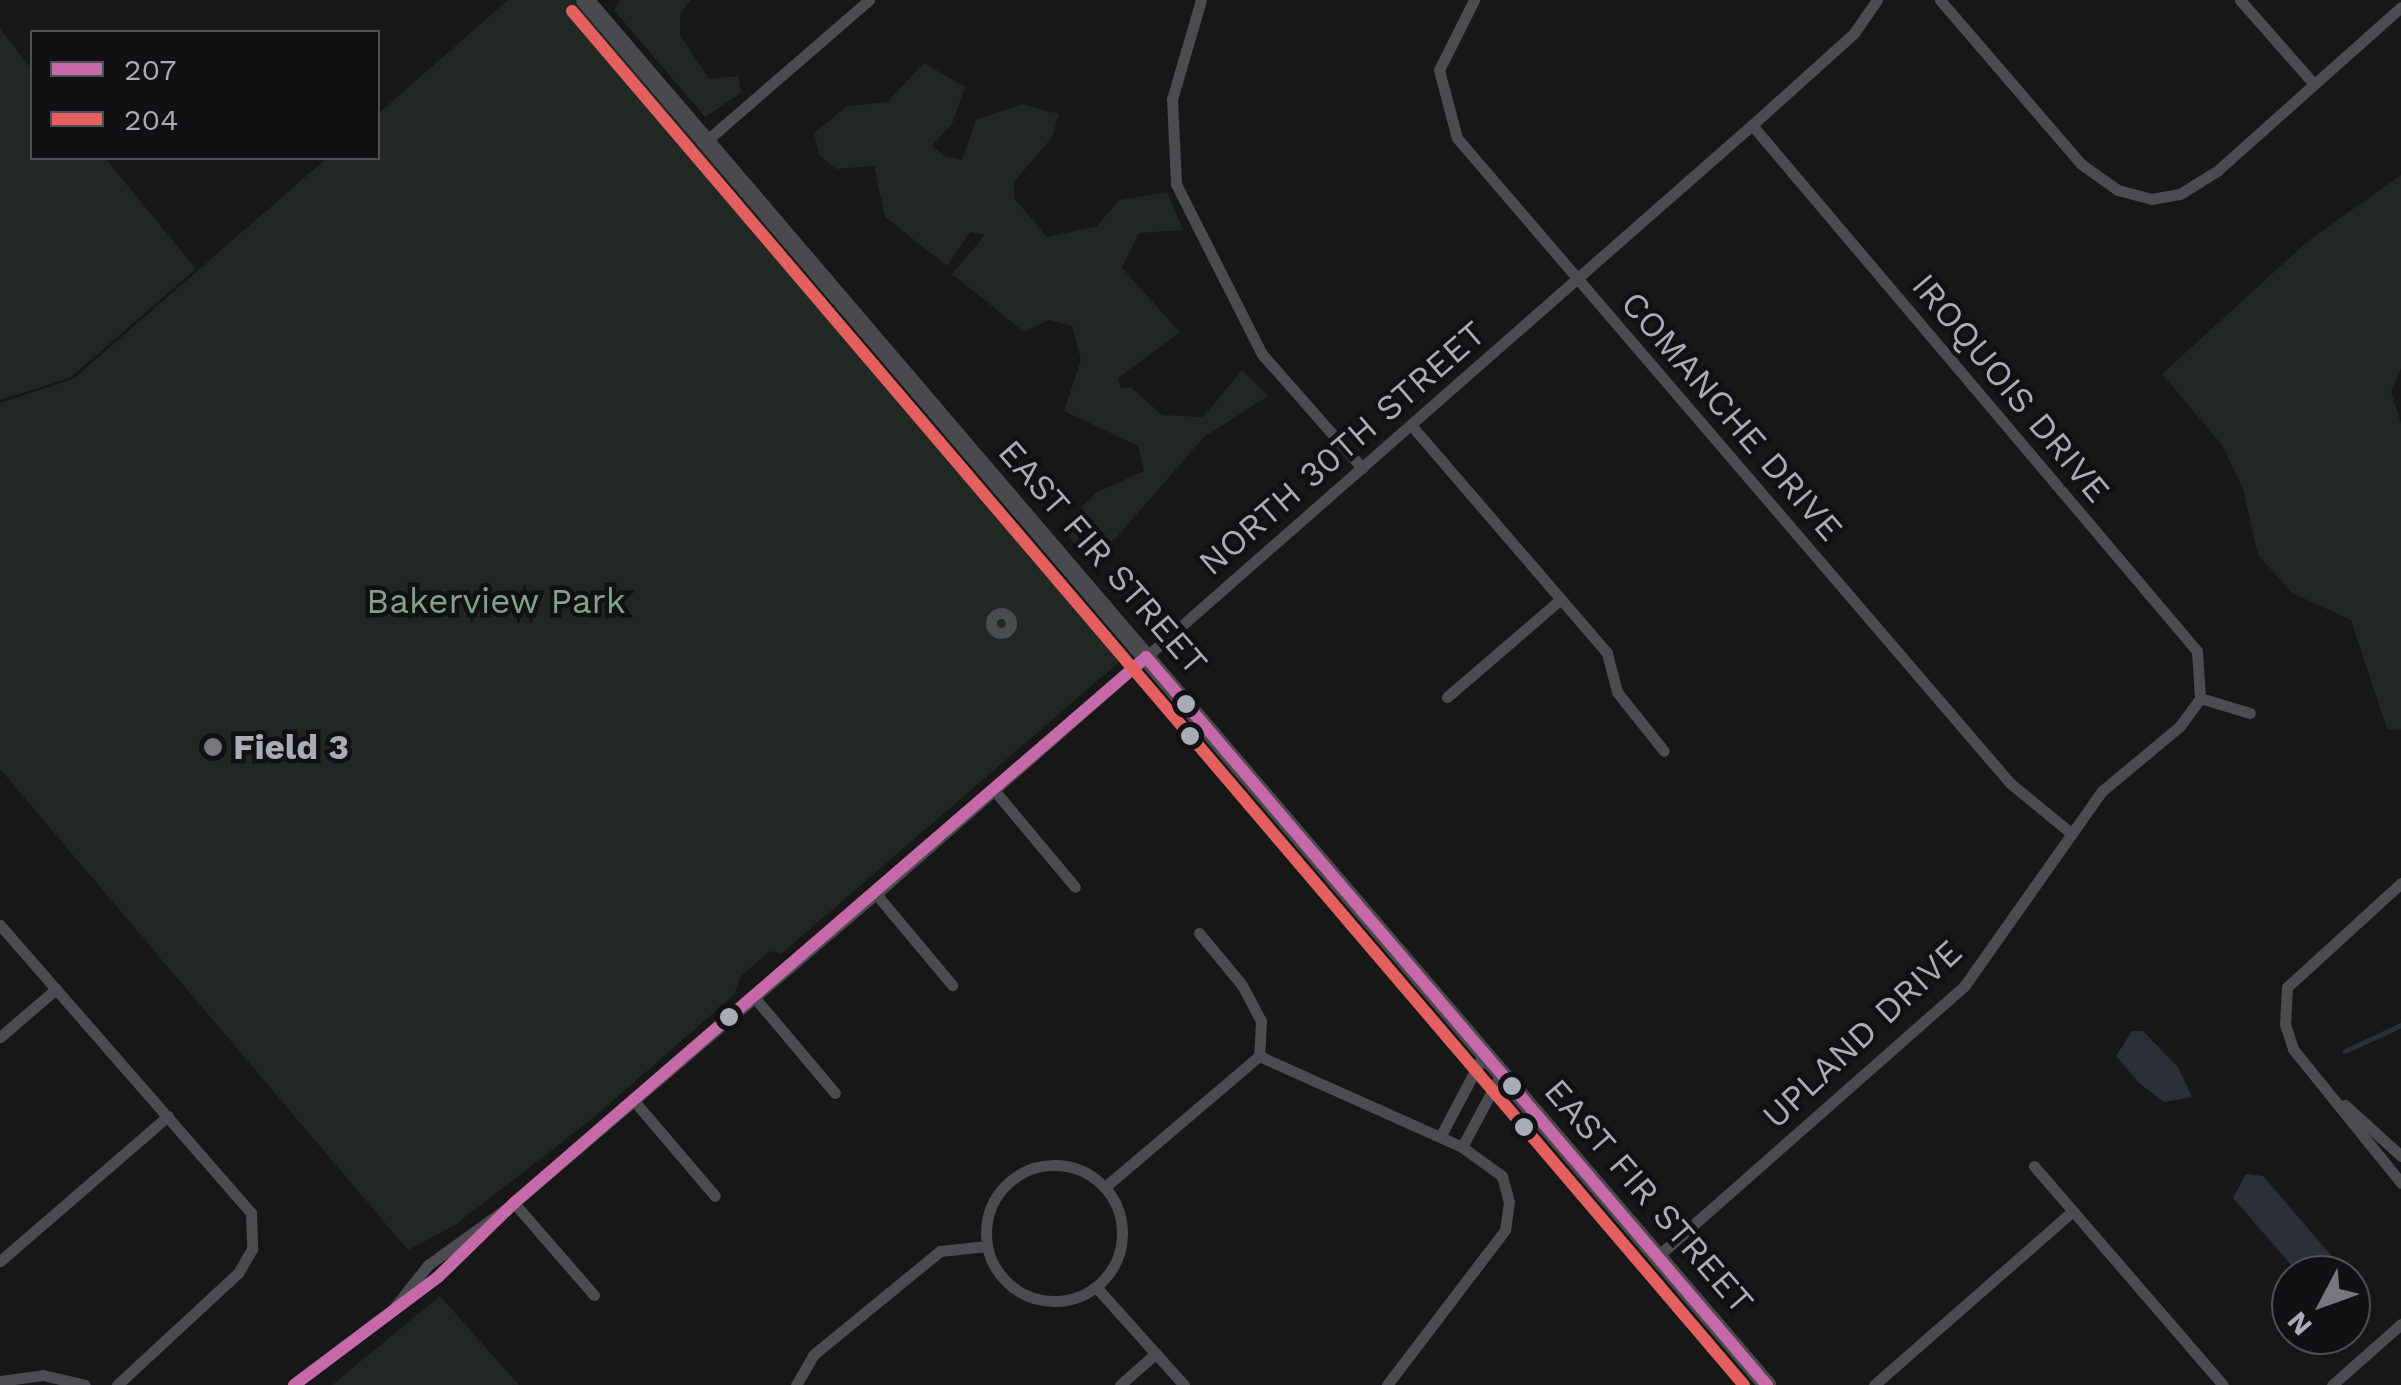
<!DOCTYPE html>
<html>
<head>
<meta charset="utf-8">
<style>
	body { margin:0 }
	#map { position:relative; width:2401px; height:1385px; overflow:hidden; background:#171717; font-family:"Work Sans",sans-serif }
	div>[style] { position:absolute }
	.green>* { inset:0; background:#212722 }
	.water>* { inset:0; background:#2b3038 }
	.stream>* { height:5px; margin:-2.5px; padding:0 2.5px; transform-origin:2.5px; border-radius:2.5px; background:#2b3038 }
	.street>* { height:11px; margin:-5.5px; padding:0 5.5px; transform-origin:5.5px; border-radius:5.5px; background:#4b4c50 }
	.street>.ring { margin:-5.5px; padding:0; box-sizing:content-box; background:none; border:11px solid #4b4c50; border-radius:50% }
	.secondary>* { height:18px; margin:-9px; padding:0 9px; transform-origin:9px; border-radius:9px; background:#4a4a4e }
	.bus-1>* { height:12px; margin:-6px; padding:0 6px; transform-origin:6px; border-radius:6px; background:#c669a8 }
	.bus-2>* { height:12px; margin:-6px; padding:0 6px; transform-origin:6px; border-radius:6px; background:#e3605f }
	.dots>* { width:28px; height:28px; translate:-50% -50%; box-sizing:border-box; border:5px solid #111113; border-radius:50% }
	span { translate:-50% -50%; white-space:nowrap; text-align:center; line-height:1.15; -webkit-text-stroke:9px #111113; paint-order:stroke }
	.street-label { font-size:35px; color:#a9abb7 }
	.park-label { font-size:35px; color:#81a189 }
	.poi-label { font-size:35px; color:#a9abb7; font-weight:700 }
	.left { translate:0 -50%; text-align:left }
	.legend { position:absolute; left:30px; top:30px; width:350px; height:130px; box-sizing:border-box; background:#111113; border:2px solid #4e4f55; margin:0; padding:12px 18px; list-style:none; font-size:30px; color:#a9abb7 }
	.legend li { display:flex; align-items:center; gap:20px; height:50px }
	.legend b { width:50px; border:2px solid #4e4f55 }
	.north { position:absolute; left:2271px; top:1255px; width:100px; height:100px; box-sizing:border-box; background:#111113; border:2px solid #4e4f55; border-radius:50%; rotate:229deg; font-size:28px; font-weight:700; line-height:40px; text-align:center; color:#a9abb7 }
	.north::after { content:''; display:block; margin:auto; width:35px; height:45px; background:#76777f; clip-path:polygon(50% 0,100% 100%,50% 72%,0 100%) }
</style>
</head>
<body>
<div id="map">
	<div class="green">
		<i style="clip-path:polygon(508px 0,574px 0,1119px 647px,1118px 663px,781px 954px,770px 951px,741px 976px,734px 995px,592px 1119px,455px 1225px,408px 1250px,0 769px,0 403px,73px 379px,327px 158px,378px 158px,378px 114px)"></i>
		<i style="clip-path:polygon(620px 0,691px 0,680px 13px,680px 35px,709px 79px,738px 76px,741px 93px,705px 117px,614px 10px)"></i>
		<i style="clip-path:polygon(0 29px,32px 69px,32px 158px,105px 158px,196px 269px,70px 378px,0 400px)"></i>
		<i style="clip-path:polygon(924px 63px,965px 87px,952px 124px,932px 145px,944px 156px,962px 160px,976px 120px,1022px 104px,1059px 114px,1052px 137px,1014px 182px,1014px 198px,1047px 237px,1097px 226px,1119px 200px,1167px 192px,1183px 230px,1139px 233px,1122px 268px,1180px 332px,1118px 378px,1121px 389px,1131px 387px,1162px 415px,1203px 417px,1242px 370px,1268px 396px,1204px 437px,1115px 539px,1081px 553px,1062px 526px,1097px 492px,1144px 471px,1138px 446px,1064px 411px,1081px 360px,1072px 326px,1049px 320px,1024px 332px,952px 274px,985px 235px,970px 232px,947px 266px,885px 217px,874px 166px,836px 169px,819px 155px,814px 133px,847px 106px,887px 102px)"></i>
		<i style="clip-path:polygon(2401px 175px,2401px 369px,2391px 392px,2401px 423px,2401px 730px,2387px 729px,2351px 620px,2292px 593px,2258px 555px,2243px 489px,2222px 445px,2162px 374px,2308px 241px)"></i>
		<i style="clip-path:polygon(440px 1296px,519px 1385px,332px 1385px)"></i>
	</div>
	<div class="water">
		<i style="clip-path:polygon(2132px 1031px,2143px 1031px,2178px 1067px,2192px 1097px,2164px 1102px,2139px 1083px,2116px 1056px)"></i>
		<i style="clip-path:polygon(2246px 1174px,2263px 1176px,2348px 1275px,2300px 1275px,2233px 1198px)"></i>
	</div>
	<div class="stream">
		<i style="left:2345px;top:1051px;width:62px;rotate:-24.9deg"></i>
	</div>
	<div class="street">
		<i style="left:1201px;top:0;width:103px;rotate:106.3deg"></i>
		<i style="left:1172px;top:99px;width:85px;rotate:87.3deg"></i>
		<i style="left:1176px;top:184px;width:191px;rotate:63.2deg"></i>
		<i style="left:1262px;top:354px;width:152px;rotate:48.7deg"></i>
		<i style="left:1474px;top:0;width:78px;rotate:116.6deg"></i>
		<i style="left:1439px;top:70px;width:70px;rotate:75.2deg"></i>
		<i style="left:1457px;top:138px;width:850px;rotate:49.39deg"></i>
		<i style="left:2010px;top:783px;width:80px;rotate:39.4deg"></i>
		<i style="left:1940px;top:0;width:216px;rotate:49.3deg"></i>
		<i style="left:2081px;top:164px;width:45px;rotate:35.1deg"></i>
		<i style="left:2118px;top:190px;width:34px;rotate:15deg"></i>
		<i style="left:2151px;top:199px;width:29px;rotate:-10deg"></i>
		<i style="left:2180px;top:194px;width:44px;rotate:-31.9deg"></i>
		<i style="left:2217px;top:171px;width:246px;rotate:-41.7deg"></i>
		<i style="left:2240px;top:0;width:112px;rotate:48.6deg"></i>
		<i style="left:1752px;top:125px;width:689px;rotate:49.77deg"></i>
		<i style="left:2197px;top:651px;width:47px;rotate:86.3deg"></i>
		<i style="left:705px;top:142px;width:217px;rotate:-40.9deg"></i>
		<i style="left:1411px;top:425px;width:301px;rotate:49.3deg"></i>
		<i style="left:1607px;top:653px;width:40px;rotate:75.6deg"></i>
		<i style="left:1617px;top:692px;width:75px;rotate:51.5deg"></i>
		<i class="ring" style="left:991px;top:613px;width:9px;height:9px"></i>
		<i style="left:1447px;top:697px;width:150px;rotate:-40.7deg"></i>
		<i style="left:2200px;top:698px;width:52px;rotate:16.7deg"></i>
		<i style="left:994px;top:790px;width:126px;rotate:50.1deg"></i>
		<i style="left:2401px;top:883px;width:154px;rotate:137.6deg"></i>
		<i style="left:2287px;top:987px;width:37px;rotate:93deg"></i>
		<i style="left:2285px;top:1024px;width:26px;rotate:72deg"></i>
		<i style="left:2293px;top:1049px;width:172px;rotate:51.1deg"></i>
		<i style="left:876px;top:894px;width:119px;rotate:50.1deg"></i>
		<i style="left:0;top:925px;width:382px;rotate:48.9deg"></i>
		<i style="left:251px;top:1213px;width:36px;rotate:88deg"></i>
		<i style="left:252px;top:1249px;width:28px;rotate:120deg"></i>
		<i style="left:238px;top:1273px;width:165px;rotate:137.2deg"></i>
		<i style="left:1199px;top:933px;width:67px;rotate:50.4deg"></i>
		<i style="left:1242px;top:985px;width:41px;rotate:62.2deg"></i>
		<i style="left:1261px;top:1021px;width:35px;rotate:93deg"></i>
		<i style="left:755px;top:998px;width:124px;rotate:49.9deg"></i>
		<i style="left:0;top:1037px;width:74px;rotate:-40.6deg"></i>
		<i style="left:635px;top:1102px;width:123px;rotate:49.6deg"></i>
		<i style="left:2345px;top:1105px;width:76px;rotate:42.3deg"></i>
		<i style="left:1440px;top:1137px;width:94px;rotate:-62.1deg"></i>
		<i style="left:1462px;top:1147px;width:83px;rotate:-61.9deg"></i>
		<i class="ring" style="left:986px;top:1165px;width:125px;height:125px"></i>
		<i style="left:2034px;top:1166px;width:289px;rotate:49.2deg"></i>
		<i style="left:1105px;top:1187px;width:202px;rotate:-40.4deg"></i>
		<i style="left:1259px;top:1056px;width:222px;rotate:24.1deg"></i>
		<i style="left:1462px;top:1147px;width:49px;rotate:35.9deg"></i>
		<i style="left:1502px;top:1176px;width:27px;rotate:75deg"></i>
		<i style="left:1509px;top:1202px;width:28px;rotate:98deg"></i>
		<i style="left:1505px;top:1230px;width:195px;rotate:127.3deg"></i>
		<i style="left:514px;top:1203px;width:122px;rotate:49deg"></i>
		<i style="left:1658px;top:1256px;width:409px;rotate:-41.4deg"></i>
		<i style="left:1965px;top:985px;width:237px;rotate:-54.8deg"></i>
		<i style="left:2102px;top:791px;width:102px;rotate:-39.8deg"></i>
		<i style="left:2180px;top:726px;width:34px;rotate:-54deg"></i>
		<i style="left:0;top:1261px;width:222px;rotate:-40.8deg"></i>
		<i style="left:1096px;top:1287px;width:132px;rotate:48.1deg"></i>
		<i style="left:394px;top:1308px;width:55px;rotate:-51.7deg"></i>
		<i style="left:428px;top:1265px;width:106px;rotate:-35.8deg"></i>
		<i style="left:514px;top:1203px;width:476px;rotate:-40.5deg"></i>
		<i style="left:876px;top:894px;width:1166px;rotate:-41.28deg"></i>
		<i style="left:1752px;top:125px;width:137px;rotate:-42deg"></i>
		<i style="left:1854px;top:33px;width:40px;rotate:-55.1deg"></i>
		<i style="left:0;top:1381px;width:43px;rotate:-7.9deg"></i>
		<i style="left:43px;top:1375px;width:43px;rotate:13.4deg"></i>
		<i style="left:294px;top:1385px;width:180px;rotate:-36.9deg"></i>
		<i style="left:438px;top:1277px;width:63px;rotate:-44.4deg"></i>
		<i style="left:796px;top:1385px;width:34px;rotate:-60deg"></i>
		<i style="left:813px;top:1355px;width:164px;rotate:-39.3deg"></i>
		<i style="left:940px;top:1251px;width:47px;rotate:-6.1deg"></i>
		<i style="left:1120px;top:1385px;width:48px;rotate:-41.6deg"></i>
		<i style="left:1874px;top:1385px;width:264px;rotate:-41.2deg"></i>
		<i style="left:2332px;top:1385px;width:92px;rotate:-41.5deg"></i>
	</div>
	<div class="secondary">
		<i style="left:585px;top:0;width:1821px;rotate:49.52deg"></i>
	</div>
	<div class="bus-1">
		<i style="left:294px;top:1385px;width:180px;rotate:-36.9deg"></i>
		<i style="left:438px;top:1277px;width:106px;rotate:-44.2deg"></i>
		<i style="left:514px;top:1203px;width:835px;rotate:-40.82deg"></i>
		<i style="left:1146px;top:657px;width:957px;rotate:49.54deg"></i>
	</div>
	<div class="bus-2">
		<i style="left:572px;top:11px;width:1806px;rotate:49.54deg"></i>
	</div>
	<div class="dots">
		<i style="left:1186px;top:704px;background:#a9abb7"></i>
		<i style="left:1190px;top:736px;background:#a9abb7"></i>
		<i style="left:213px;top:747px;background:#76777f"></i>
		<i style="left:729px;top:1017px;background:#a9abb7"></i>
		<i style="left:1512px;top:1086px;background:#a9abb7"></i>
		<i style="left:1524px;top:1127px;background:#a9abb7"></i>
	</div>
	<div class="street-label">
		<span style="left:2011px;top:388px;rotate:50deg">IROQUOIS DRIVE</span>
		<span style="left:1732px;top:416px;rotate:49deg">COMANCHE DRIVE</span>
		<span style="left:1342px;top:448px;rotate:-41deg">NORTH 30TH STREET</span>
		<span style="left:1103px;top:557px;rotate:49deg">EAST FIR STREET</span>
		<span style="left:1862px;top:1034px;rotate:-43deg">UPLAND DRIVE</span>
		<span style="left:1649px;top:1196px;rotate:49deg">EAST FIR STREET</span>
	</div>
	<div class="park-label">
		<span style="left:496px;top:601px">Bakerview Park</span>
	</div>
	<div class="poi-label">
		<span class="left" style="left:233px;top:747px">Field 3</span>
	</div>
	<ul class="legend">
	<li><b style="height:12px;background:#c669a8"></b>207</li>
	<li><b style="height:12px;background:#e3605f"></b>204</li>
	</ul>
	<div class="north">N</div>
</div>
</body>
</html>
